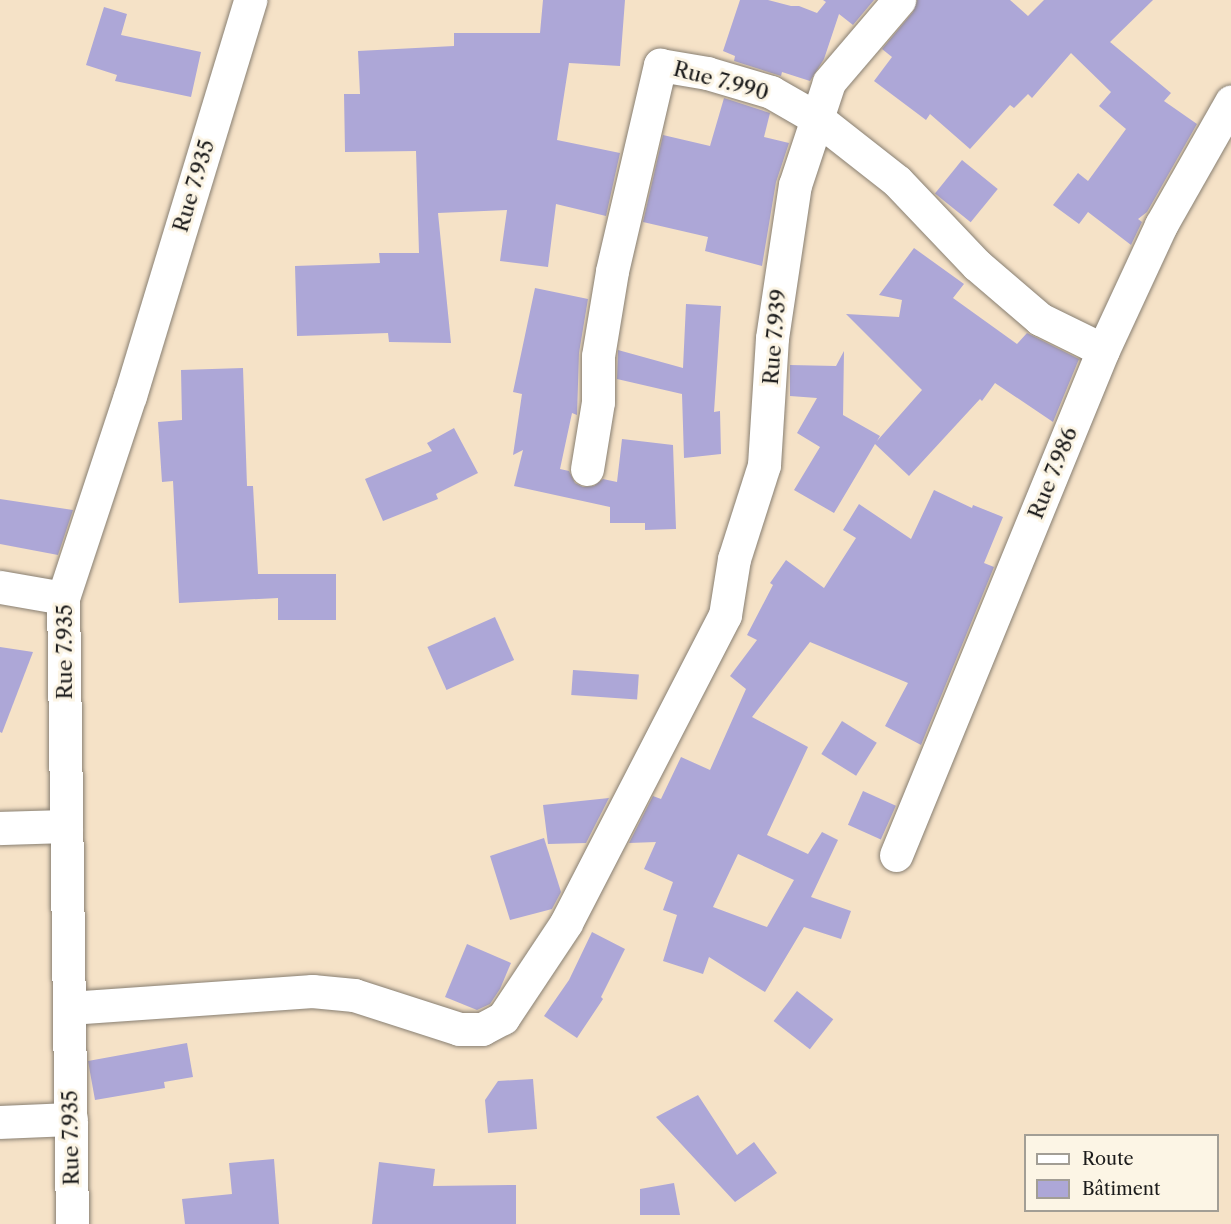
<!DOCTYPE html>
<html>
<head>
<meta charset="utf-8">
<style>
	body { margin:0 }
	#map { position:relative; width:1231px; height:1224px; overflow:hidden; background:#f5e2c7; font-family:"Libre Caslon Text",serif }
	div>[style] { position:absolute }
	.building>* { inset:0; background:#ada7d7; transform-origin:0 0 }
	.roads { filter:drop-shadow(0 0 2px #887f72) drop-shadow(0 0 2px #887f72) }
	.minor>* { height:33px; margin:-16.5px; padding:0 16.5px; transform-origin:16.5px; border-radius:16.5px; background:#fff }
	span { translate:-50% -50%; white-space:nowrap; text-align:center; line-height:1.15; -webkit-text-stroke:6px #fcf5e5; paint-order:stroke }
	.street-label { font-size:21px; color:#1c1c1c }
	.legend { position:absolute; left:1024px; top:1134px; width:195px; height:78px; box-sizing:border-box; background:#fcf5e5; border:2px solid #a29e95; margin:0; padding:8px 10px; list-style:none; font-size:18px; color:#1c1c1c }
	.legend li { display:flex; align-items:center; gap:12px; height:30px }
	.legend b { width:30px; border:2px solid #a29e95 }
</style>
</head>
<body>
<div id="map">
	<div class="building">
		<i style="clip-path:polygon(543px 0,625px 0,620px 66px,569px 63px,557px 140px,620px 153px,606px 216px,556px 204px,548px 267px,500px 261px,507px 210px,438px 213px,451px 343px,389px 342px,388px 333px,297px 336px,295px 266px,380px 263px,379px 253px,419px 253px,416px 151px,345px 152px,344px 94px,360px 94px,358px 51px,454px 46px,454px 33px,540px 33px)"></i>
		<i style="clip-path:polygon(740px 0,768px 0,791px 6px,799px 6px,817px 13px,826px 2px,823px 0,874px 0,853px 25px,839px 14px,824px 59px,810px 81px,782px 72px,781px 76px,734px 61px,735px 56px,723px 51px)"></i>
		<i style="clip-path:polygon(917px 0,1010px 0,1028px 16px,1044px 0,1153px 0,1110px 42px,1171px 93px,1164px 101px,1197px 124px,1147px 212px,1138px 219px,1142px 222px,1131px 245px,1088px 212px,1079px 224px,1053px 205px,1078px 173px,1088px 181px,1126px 129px,1099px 106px,1111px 92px,1071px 53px,1032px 98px,1028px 94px,1014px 108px,1010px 105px,970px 149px,930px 114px,926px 120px,874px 81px,892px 57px,882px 49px,913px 12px)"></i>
		<i style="clip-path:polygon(104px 7px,127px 14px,121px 35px,201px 52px,191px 97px,115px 81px,117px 75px,86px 65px)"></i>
		<i style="clip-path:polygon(724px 98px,770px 113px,764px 137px,789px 143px,776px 182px,762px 266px,705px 251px,708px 237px,643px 222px,663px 135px,710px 146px)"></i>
		<i style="left:962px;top:160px;width:46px;height:43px;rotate:39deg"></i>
		<i style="clip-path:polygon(914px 248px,964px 284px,953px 298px,1017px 344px,1027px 333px,1079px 359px,1053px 422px,995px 383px,982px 401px,980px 399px,909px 476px,875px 444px,834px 513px,794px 490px,820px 447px,797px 433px,817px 398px,790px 396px,790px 365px,836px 366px,844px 351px,843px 415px,880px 436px,877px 441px,922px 390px,846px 314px,899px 317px,902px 300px,879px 295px)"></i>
		<i style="clip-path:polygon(535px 288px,588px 299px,579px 353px,577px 415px,572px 413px,560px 469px,569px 471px,575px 483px,583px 487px,594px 486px,603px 479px,617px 482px,622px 439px,673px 445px,676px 529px,645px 530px,645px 523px,610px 523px,610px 507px,514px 486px,523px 450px,513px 455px,522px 394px,513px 392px)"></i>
		<i style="clip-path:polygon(686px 304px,721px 306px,714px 412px,720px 411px,721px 454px,684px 458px,682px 394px,617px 379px,618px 350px,683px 368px)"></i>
		<i style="clip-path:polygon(243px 368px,247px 486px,253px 486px,258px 574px,336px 574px,336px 620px,278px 620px,278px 598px,179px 603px,173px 481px,162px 482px,158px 422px,182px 420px,181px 370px)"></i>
		<i style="clip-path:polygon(454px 428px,478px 473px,436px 494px,438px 499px,383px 521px,365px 479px,432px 451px,427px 443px)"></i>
		<i style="clip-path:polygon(evenodd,934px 490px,972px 508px,973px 505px,1003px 517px,984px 563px,994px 567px,921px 745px,885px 726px,908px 683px,810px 642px,752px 717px,808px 747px,767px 835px,808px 854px,822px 832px,838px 840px,811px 897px,851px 911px,841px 939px,804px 927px,765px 992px,709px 957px,703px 974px,663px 961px,677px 915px,663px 910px,673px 882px,644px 869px,656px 842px,629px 843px,653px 796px,661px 799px,681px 757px,710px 770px,746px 689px,730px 676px,757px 640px,747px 635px,773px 585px,770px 583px,786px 560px,824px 588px,856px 538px,843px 530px,859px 504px,911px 539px,934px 490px,738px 854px,794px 880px,767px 927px,713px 907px,738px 854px)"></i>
		<i style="clip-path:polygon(0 499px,73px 510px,58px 555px,0 544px)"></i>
		<i style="left:495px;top:617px;width:47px;height:74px;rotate:66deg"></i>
		<i style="clip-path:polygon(0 647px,33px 652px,2px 733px,0 732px)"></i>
		<i style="left:573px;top:670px;width:66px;height:25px;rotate:4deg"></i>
		<i style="left:842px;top:721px;width:41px;height:39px;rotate:32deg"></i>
		<i style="left:863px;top:791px;width:36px;height:37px;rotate:24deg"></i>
		<i style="clip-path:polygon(609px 798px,586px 843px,548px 844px,543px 805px)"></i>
		<i style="clip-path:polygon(544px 838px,561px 892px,552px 909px,510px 920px,490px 856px)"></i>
		<i style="clip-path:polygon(592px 932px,625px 949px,601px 997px,603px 999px,577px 1038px,544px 1016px,569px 980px)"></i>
		<i style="clip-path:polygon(467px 944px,511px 963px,500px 989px,490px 1004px,477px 1010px,445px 997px)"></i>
		<i style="left:797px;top:991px;width:46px;height:38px;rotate:38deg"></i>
		<i style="clip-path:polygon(187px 1043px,193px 1077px,164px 1082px,165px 1088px,95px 1100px,88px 1061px)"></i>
		<i style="clip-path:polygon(533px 1079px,537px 1129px,488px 1133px,485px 1100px,498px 1081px)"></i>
		<i style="clip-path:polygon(698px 1095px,737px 1155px,754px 1142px,777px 1173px,735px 1202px,656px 1117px)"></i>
		<i style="clip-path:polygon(274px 1159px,279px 1224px,185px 1224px,182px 1199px,232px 1194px,229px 1163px)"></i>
		<i style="clip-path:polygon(379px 1162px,435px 1169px,433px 1186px,516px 1185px,516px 1224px,372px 1224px)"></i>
		<i style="clip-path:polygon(674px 1183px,680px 1215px,640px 1215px,640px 1189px)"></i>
	</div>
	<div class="roads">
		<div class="minor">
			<i style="left:587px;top:469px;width:68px;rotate:-80.7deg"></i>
			<i style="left:598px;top:402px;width:46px;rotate:-90deg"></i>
			<i style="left:598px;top:356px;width:86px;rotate:-80.6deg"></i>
			<i style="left:612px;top:271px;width:212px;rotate:-76.9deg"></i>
			<i style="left:660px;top:65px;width:48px;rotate:9.7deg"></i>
			<i style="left:707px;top:73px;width:67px;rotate:16.5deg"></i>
			<i style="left:771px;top:92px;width:54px;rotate:29.9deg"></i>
			<i style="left:818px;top:119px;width:100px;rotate:38.1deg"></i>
			<i style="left:897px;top:181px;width:116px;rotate:46.4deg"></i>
			<i style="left:977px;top:265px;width:83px;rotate:40.6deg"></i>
			<i style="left:1040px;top:319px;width:70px;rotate:26.2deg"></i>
			<i style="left:0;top:587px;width:64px;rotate:9.9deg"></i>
			<i style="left:0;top:828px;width:66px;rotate:-1.7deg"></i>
			<i style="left:896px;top:855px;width:546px;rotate:-67.71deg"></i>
			<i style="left:1103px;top:350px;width:138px;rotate:-65.1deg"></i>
			<i style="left:1161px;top:225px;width:142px;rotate:-60.4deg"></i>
			<i style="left:69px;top:1008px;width:244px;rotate:-4deg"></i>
			<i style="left:312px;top:991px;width:42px;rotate:5.4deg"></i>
			<i style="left:354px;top:995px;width:110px;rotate:17.9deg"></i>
			<i style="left:459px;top:1029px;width:23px"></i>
			<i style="left:482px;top:1029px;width:24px;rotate:-28deg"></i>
			<i style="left:503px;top:1018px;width:114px;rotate:-56.4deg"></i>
			<i style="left:566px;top:923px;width:347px;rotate:-62.7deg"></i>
			<i style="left:725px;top:615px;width:57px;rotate:-80.9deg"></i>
			<i style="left:734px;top:559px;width:99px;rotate:-72.3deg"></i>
			<i style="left:764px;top:465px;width:127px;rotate:-86.4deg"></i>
			<i style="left:772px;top:338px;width:155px;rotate:-81.5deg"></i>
			<i style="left:795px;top:185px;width:108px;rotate:-71.7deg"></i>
			<i style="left:829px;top:82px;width:108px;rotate:-49.5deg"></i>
			<i style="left:0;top:1122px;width:71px;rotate:-2.4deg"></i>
			<i style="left:72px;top:1224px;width:626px;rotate:-90.82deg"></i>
			<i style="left:63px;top:598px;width:213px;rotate:-71.7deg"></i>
			<i style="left:130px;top:396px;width:414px;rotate:-73.1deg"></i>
		</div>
	</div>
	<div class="street-label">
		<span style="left:721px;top:81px;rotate:15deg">Rue 7.990</span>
		<span style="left:194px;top:186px;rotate:-73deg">Rue 7.935</span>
		<span style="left:775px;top:337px;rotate:-85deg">Rue 7.939</span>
		<span style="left:1053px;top:473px;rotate:-68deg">Rue 7.986</span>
		<span style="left:65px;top:652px;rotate:-90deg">Rue 7.935</span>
		<span style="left:71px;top:1138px;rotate:-91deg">Rue 7.935</span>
	</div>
	<ul class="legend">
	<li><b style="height:8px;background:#fff"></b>Route</li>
	<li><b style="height:16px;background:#ada7d7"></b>Bâtiment</li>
	</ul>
</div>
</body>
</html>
